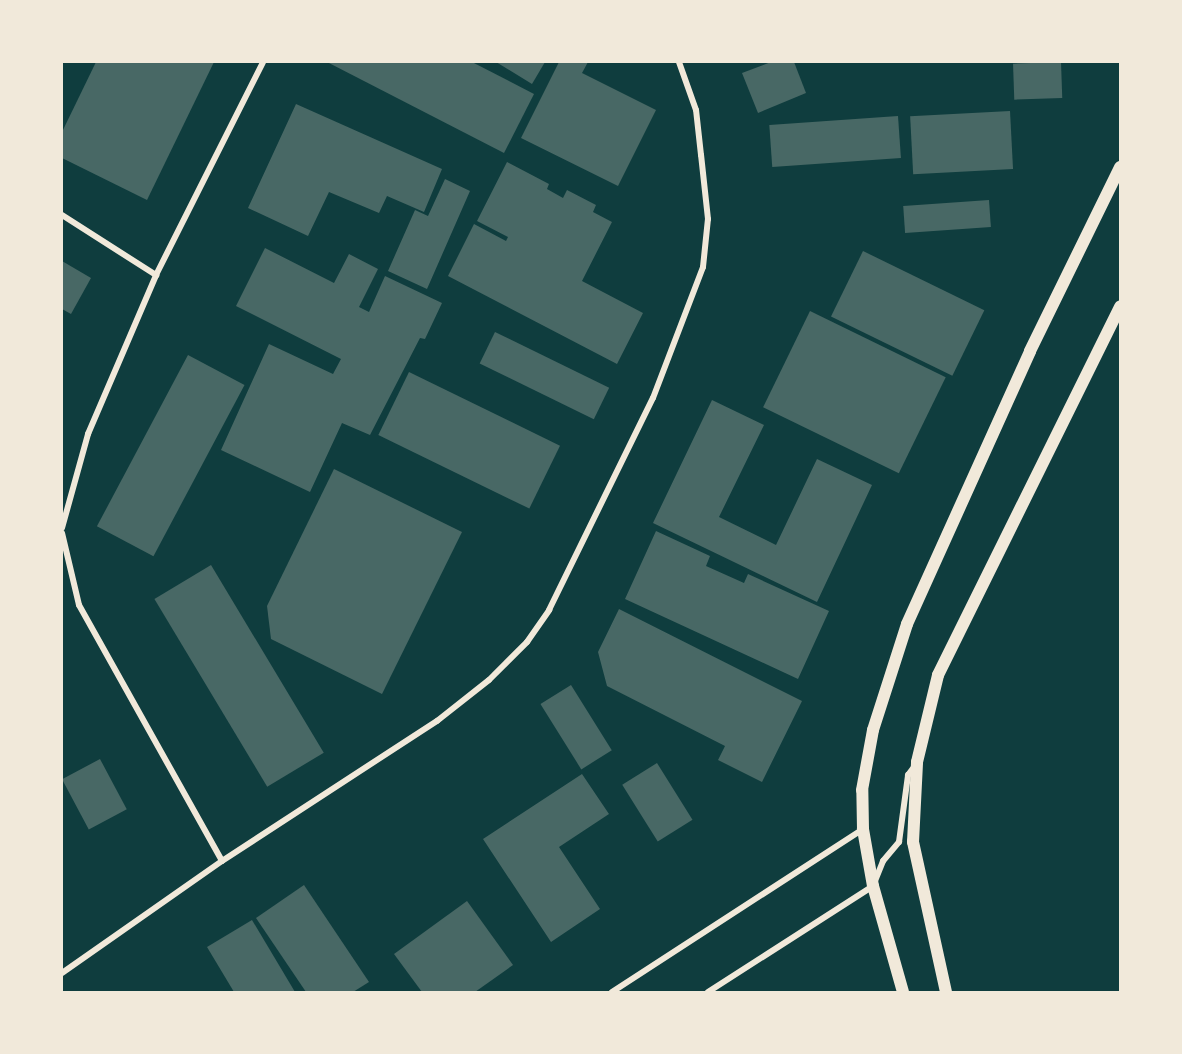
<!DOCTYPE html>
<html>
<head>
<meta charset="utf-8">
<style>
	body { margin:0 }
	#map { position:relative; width:1182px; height:1054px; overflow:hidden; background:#0f3d3e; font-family:Cabin,sans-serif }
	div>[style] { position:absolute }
	.building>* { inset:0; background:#486865; transform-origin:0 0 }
	.minor>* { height:6px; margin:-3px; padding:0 3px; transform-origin:3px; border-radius:3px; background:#f1e9da }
	.secondary>* { height:12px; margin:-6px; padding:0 6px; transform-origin:6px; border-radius:6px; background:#f1e9da }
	span { translate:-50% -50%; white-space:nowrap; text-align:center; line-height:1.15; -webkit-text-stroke:5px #f1e9da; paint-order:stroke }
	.frame { position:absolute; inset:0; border:63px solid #f1e9da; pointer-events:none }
</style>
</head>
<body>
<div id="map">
	<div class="building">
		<i style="clip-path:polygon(96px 62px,214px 62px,147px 200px,62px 158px,62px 132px)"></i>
		<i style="clip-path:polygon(327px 62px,472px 62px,534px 94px,504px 153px)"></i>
		<i style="clip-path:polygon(496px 62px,545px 62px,532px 84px)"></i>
		<i style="clip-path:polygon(559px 62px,588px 62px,582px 73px,656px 110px,618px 186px,521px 138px)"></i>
		<i style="clip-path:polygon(771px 62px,794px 62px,806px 93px,758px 113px,742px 73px)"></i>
		<i style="left:1061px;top:62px;width:36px;height:48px;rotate:88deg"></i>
		<i style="clip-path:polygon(296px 104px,442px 169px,424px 212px,387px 196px,379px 213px,329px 192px,308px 236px,248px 208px)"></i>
		<i style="left:1010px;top:111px;width:58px;height:100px;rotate:87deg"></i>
		<i style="left:898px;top:116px;width:42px;height:129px;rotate:86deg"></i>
		<i style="clip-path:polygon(507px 162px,549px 184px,547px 189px,563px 198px,567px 190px,596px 205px,593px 212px,612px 222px,582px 281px,643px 313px,617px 364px,448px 276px,474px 224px,506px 241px,508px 237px,477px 221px)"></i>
		<i style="clip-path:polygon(445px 179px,470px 191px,427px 289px,388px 271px,415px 210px,428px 216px)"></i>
		<i style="left:989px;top:200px;width:27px;height:86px;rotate:86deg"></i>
		<i style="clip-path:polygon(265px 248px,334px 283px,349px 254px,378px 269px,359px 307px,369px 312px,385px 276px,442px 303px,425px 339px,420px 338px,370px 435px,342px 423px,310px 492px,221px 450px,269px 344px,333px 374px,341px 359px,236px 306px)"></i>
		<i style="left:863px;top:251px;width:135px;height:73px;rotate:26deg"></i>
		<i style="clip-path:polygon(62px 261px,91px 278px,71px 314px,62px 309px)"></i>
		<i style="left:810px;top:311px;width:151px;height:107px;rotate:26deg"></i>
		<i style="left:495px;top:332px;width:127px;height:35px;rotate:26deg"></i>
		<i style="left:188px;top:355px;width:64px;height:194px;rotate:28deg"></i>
		<i style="left:409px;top:372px;width:168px;height:70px;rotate:26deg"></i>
		<i style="clip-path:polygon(712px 400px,764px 425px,719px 517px,776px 545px,817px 459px,872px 485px,817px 602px,653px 523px)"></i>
		<i style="clip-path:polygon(334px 469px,462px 532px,382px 694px,271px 639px,267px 606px)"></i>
		<i style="clip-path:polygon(656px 531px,710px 556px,706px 566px,744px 583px,748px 574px,829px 611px,798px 679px,625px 599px)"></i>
		<i style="left:211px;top:565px;width:219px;height:66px;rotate:59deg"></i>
		<i style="clip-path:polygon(619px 609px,802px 701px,762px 782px,718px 760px,725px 746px,607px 686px,598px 652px)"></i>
		<i style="left:571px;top:685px;width:77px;height:36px;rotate:58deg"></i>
		<i style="left:100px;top:759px;width:57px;height:43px;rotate:62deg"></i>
		<i style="left:657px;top:763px;width:67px;height:41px;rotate:58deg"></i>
		<i style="clip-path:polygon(582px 774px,609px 814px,559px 847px,600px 909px,551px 942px,483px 839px)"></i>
		<i style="clip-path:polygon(304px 885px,369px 982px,353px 992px,306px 992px,256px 918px)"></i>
		<i style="clip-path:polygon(467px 901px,513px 965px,475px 992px,422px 992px,394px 954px)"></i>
		<i style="clip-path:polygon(252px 920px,295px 992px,234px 992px,207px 947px)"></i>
	</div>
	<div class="minor">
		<i style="left:62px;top:215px;width:112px;rotate:32.6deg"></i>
		<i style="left:62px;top:528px;width:98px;rotate:-74.5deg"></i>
		<i style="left:88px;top:434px;width:173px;rotate:-66.8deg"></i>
		<i style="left:156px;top:275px;width:238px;rotate:-63.3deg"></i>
		<i style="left:62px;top:533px;width:74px;rotate:76.7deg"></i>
		<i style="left:79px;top:605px;width:293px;rotate:60.8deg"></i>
		<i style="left:62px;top:973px;width:195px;rotate:-35deg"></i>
		<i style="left:222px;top:861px;width:257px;rotate:-33.1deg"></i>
		<i style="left:437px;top:721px;width:66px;rotate:-38.3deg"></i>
		<i style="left:489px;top:680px;width:54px;rotate:-45deg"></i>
		<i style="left:527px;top:642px;width:39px;rotate:-55deg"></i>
		<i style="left:549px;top:610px;width:236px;rotate:-63.9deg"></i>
		<i style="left:653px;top:398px;width:140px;rotate:-69.1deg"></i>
		<i style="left:703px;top:267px;width:48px;rotate:-84.1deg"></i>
		<i style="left:708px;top:219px;width:64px;rotate:-96.2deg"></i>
		<i style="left:701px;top:155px;width:45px;rotate:-96.3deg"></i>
		<i style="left:696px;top:110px;width:51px;rotate:-109.5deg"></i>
		<i style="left:612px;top:992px;width:299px;rotate:-33deg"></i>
		<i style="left:708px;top:992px;width:196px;rotate:-32.7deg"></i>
		<i style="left:873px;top:886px;width:27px;rotate:-68deg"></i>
		<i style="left:883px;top:861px;width:25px;rotate:-50deg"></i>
		<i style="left:899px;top:842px;width:68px;rotate:-82.3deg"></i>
		<i style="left:908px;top:775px;width:10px;rotate:-53deg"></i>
	</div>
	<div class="secondary">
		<i style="left:903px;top:992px;width:110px;rotate:-105.8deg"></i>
		<i style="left:873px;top:886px;width:58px;rotate:-100deg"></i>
		<i style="left:863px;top:829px;width:39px;rotate:-91deg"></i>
		<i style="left:862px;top:790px;width:61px;rotate:-79.6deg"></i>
		<i style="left:873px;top:730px;width:111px;rotate:-72.2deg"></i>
		<i style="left:907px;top:624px;width:299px;rotate:-65.7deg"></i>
		<i style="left:1030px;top:351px;width:205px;rotate:-63.9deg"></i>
		<i style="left:946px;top:992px;width:154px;rotate:-102.4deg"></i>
		<i style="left:913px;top:842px;width:80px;rotate:-87.1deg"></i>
		<i style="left:917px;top:762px;width:89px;rotate:-76.4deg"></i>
		<i style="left:938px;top:675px;width:411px;rotate:-63.7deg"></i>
	</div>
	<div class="frame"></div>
</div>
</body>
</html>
